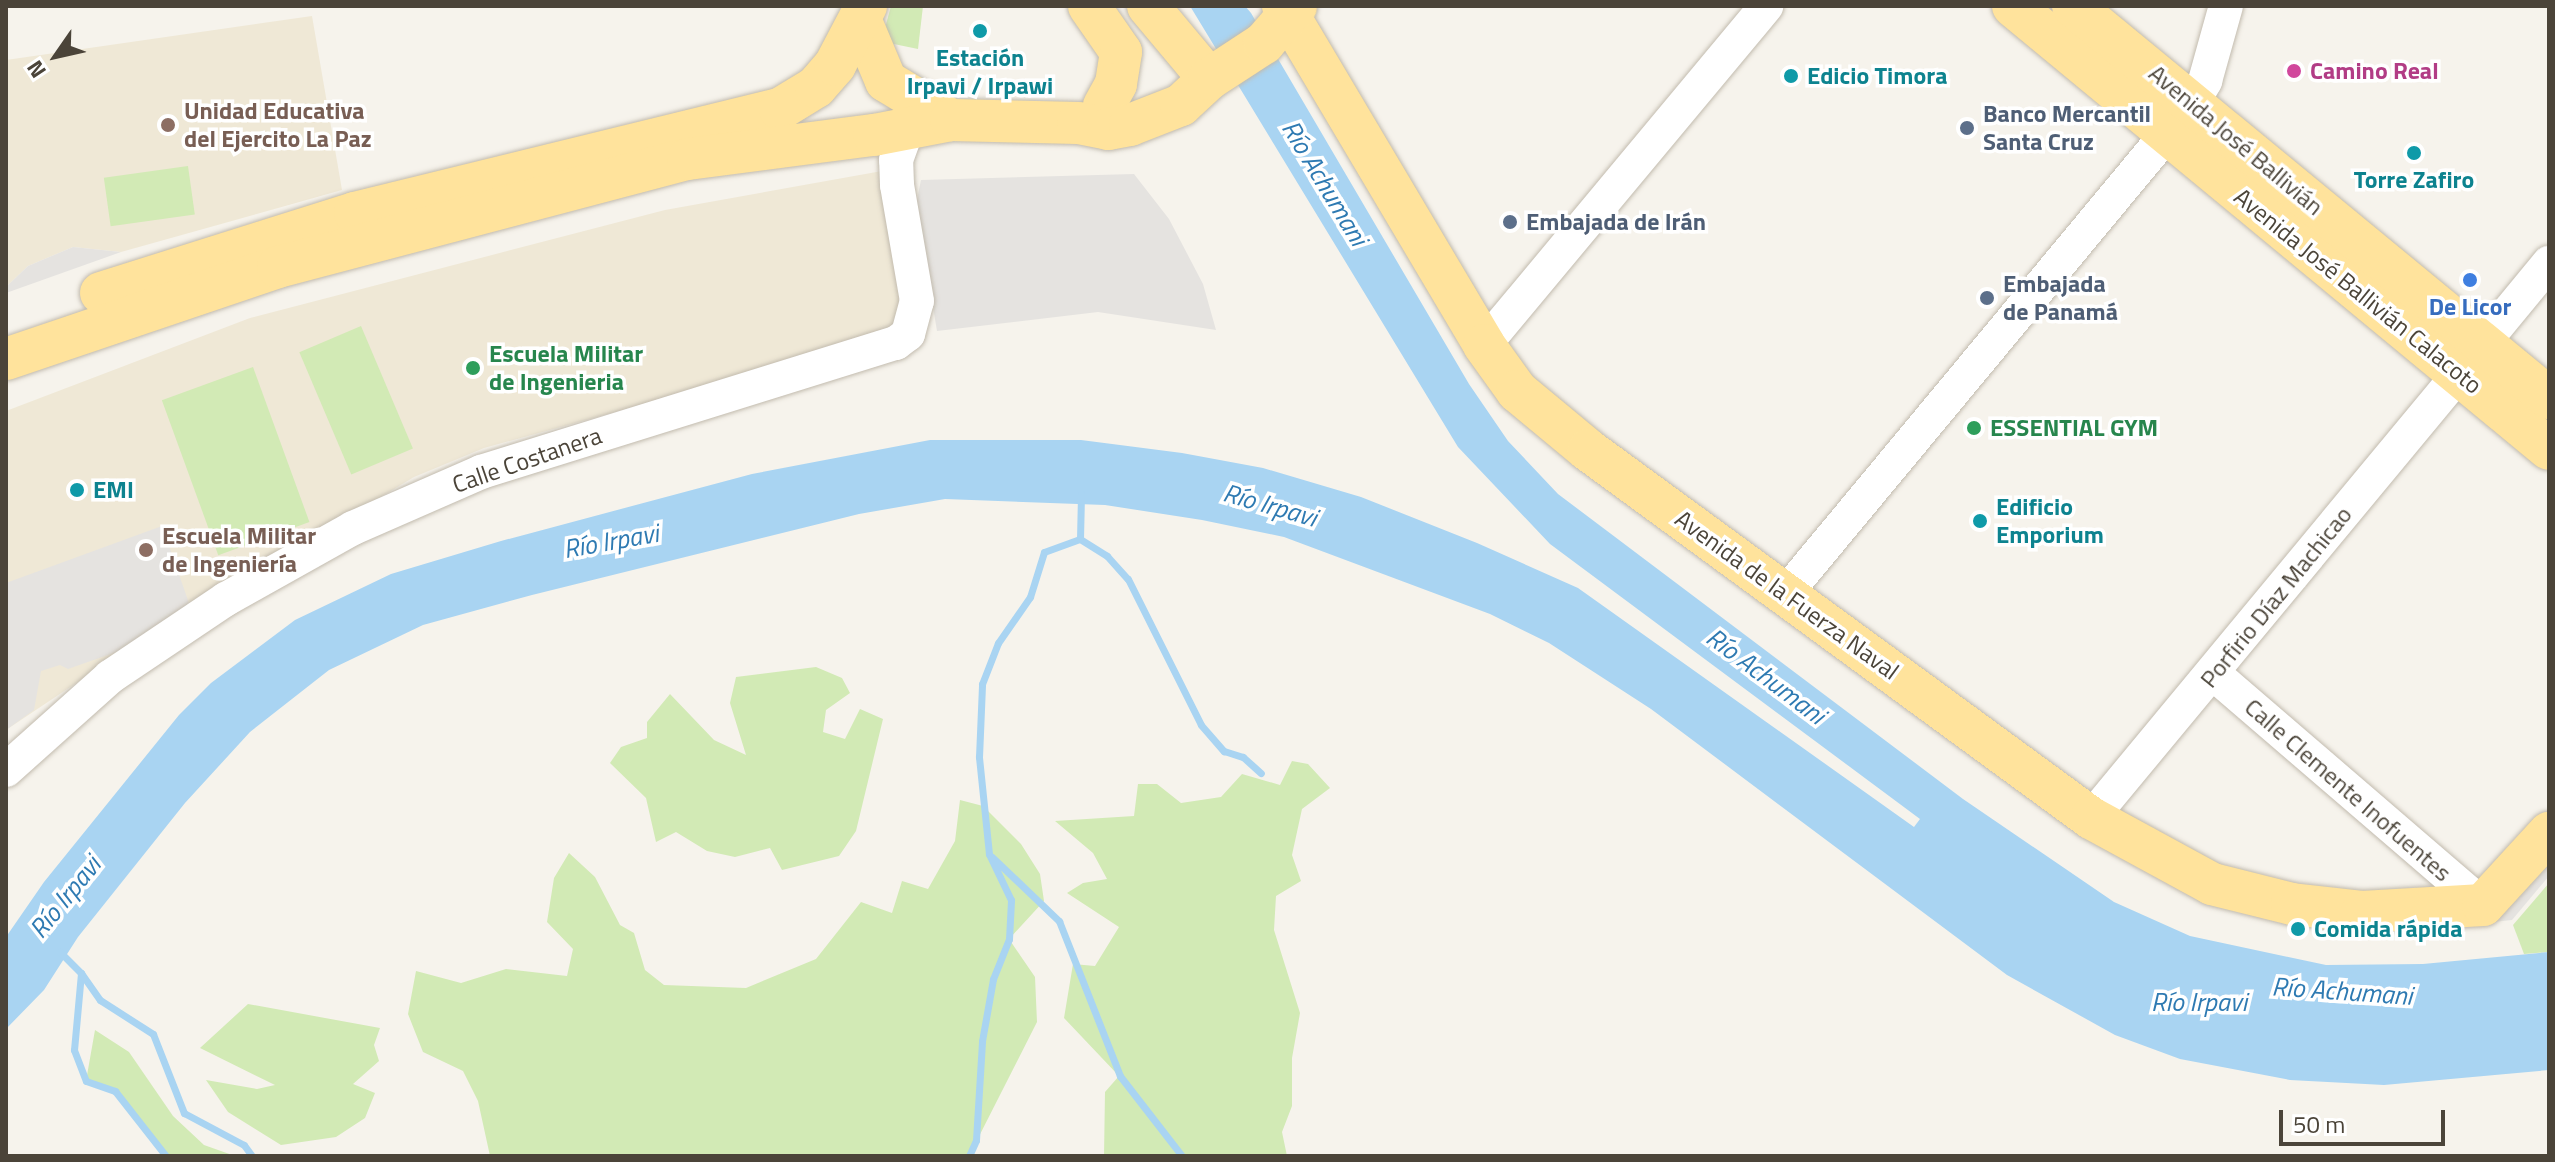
<!DOCTYPE html>
<html>
<head>
<meta charset="utf-8">
<style>
	body { margin:0 }
	#map { position:relative; width:2555px; height:1162px; overflow:hidden; background:#f6f3ec; font-family:"Titillium Web",sans-serif }
	div>[style] { position:absolute }
	.education>* { inset:0; background:#efe8d6 }
	.green>* { inset:0; background:#d2eab5; transform-origin:0 0 }
	.parking>* { inset:0; background:#e5e3e0 }
	.water>* { inset:0; background:#a9d4f2 }
	.stream>* { height:7px; margin:-3.5px; padding:0 3.5px; transform-origin:3.5px; border-radius:3.5px; background:#a9d4f2 }
	.roads { filter:drop-shadow(0 0 2px #c2bbae) drop-shadow(0 0 2px #c2bbae) }
	.minor>* { height:34px; margin:-17px; padding:0 17px; transform-origin:17px; border-radius:17px; background:#fff }
	.major>* { height:42px; margin:-21px; padding:0 21px; transform-origin:21px; border-radius:21px; background:#ffe39c }
	.dots>* { width:22px; height:22px; translate:-50% -50%; box-sizing:border-box; border:4px solid #fff; border-radius:50% }
	span { translate:-50% -50%; white-space:nowrap; text-align:center; line-height:1.15; -webkit-text-stroke:7px #fff; paint-order:stroke }
	.culture-label { font-size:24px; color:#0d838f; font-weight:700 }
	.left { translate:0 -50%; text-align:left }
	.hotel-label { font-size:24px; color:#b23c85; font-weight:700 }
	.education-label { font-size:24px; color:#785e54; font-weight:700 }
	.service-label { font-size:24px; color:#4e5e75; font-weight:700 }
	.street-label { font-size:24px; color:#4b4439 }
	.shop-label { font-size:24px; color:#366cbe; font-weight:700 }
	.leisure-label { font-size:24px; color:#27864d; font-weight:700 }
	.water-label { font-size:26px; color:#2e7ab2; font-style:italic }
	.frame { position:absolute; inset:0; border:8px solid #4b4439; pointer-events:none }
	.north { position:absolute; left:16px; top:16px; width:80px; height:80px; -webkit-text-stroke:6px #fff; paint-order:stroke; rotate:236deg; font-size:22px; font-weight:700; line-height:32px; text-align:center; color:#4b4439 }
	.north::after { content:''; display:block; margin:auto; width:28px; height:36px; background:#4b4439; clip-path:polygon(50% 0,100% 100%,50% 72%,0 100%) }
	.scale { position:absolute; left:2279px; top:1110px; width:166px; height:36px; box-sizing:border-box; border:4px solid #4b4439; border-top:0; padding-left:10px; font-size:24px; line-height:28px; white-space:nowrap; color:#4b4439; -webkit-text-stroke:6px #fff; paint-order:stroke }
</style>
</head>
<body>
<div id="map">
	<div class="education">
		<i style="clip-path:polygon(312px 16px,342px 190px,121px 252px,73px 247px,28px 266px,6px 287px,6px 60px)"></i>
		<i style="clip-path:polygon(882px 171px,905px 306px,897px 330px,866px 343px,484px 448px,414px 477px,124px 651px,6px 730px,6px 411px,250px 318px,665px 210px)"></i>
	</div>
	<div class="green">
		<i style="clip-path:polygon(891px 6px,923px 6px,918px 49px,889px 43px,885px 28px)"></i>
		<i style="left:188px;top:166px;width:49px;height:85px;rotate:82deg"></i>
		<i style="left:361px;top:326px;width:133px;height:67px;rotate:67deg"></i>
		<i style="left:253px;top:367px;width:165px;height:97px;rotate:70deg"></i>
		<i style="clip-path:polygon(816px 667px,842px 678px,850px 693px,826px 710px,823px 732px,845px 739px,860px 709px,883px 719px,856px 831px,839px 856px,782px 870px,770px 848px,735px 857px,707px 851px,676px 832px,656px 842px,646px 798px,610px 763px,621px 747px,647px 738px,647px 722px,670px 694px,714px 740px,746px 755px,730px 703px,736px 677px)"></i>
		<i style="clip-path:polygon(1292px 761px,1308px 764px,1330px 788px,1302px 809px,1292px 855px,1301px 881px,1276px 896px,1274px 930px,1300px 1013px,1292px 1058px,1292px 1106px,1282px 1132px,1287px 1156px,1104px 1156px,1105px 1092px,1119px 1076px,1064px 1018px,1073px 964px,1095px 966px,1119px 927px,1067px 893px,1083px 883px,1107px 879px,1093px 853px,1055px 821px,1134px 816px,1138px 784px,1157px 784px,1181px 803px,1221px 797px,1242px 774px,1280px 785px)"></i>
		<i style="clip-path:polygon(960px 800px,983px 806px,1021px 844px,1040px 874px,1044px 901px,1009px 939px,1035px 977px,1037px 1022px,969px 1156px,490px 1156px,478px 1101px,463px 1071px,423px 1052px,408px 1014px,416px 971px,461px 983px,506px 969px,567px 976px,573px 949px,547px 922px,554px 878px,569px 853px,595px 877px,620px 925px,634px 933px,645px 970px,664px 985px,746px 988px,816px 959px,861px 902px,892px 913px,902px 881px,928px 889px,955px 841px)"></i>
		<i style="clip-path:polygon(2549px 883px,2549px 952px,2524px 954px,2513px 925px)"></i>
		<i style="clip-path:polygon(248px 1004px,380px 1028px,374px 1045px,379px 1061px,353px 1084px,375px 1093px,365px 1118px,336px 1137px,281px 1145px,228px 1112px,206px 1080px,257px 1089px,275px 1085px,200px 1048px)"></i>
		<i style="clip-path:polygon(95px 1030px,129px 1052px,173px 1116px,204px 1145px,235px 1156px,166px 1156px,115px 1091px,86px 1081px)"></i>
	</div>
	<div class="parking">
		<i style="clip-path:polygon(1134px 174px,1169px 219px,1203px 284px,1216px 330px,1098px 312px,937px 331px,916px 205px,921px 180px)"></i>
		<i style="clip-path:polygon(73px 247px,121px 252px,6px 293px,6px 287px,28px 266px)"></i>
		<i style="clip-path:polygon(162px 526px,190px 606px,122px 650px,68px 669px,60px 665px,41px 671px,34px 710px,6px 730px,6px 583px)"></i>
		<i style="clip-path:polygon(2549px 858px,2549px 876px,2512px 920px,2493px 922px)"></i>
	</div>
	<div class="water">
		<i style="clip-path:polygon(1190px 6px,1245px 6px,1251px 13px,1469px 384px,1508px 441px,1558px 494px,1963px 799px,2114px 902px,2190px 936px,2326px 965px,2423px 964px,2549px 952px,2549px 1070px,2384px 1085px,2290px 1080px,2180px 1059px,2115px 1035px,2007px 975px,1651px 709px,1549px 643px,1490px 614px,1284px 537px,1202px 520px,1105px 505px,945px 499px,859px 514px,532px 595px,423px 625px,329px 670px,250px 732px,185px 803px,78px 937px,44px 990px,6px 1029px,6px 937px,44px 882px,179px 715px,211px 683px,295px 620px,391px 574px,501px 541px,752px 474px,930px 440px,1081px 440px,1182px 453px,1263px 468px,1361px 497px,1477px 543px,1578px 588px,1914px 827px,1920px 819px,1550px 544px,1458px 447px)"></i>
	</div>
	<div class="stream">
		<i style="left:1080px;top:539px;width:32px;rotate:32deg"></i>
		<i style="left:1107px;top:556px;width:31px;rotate:48deg"></i>
		<i style="left:1128px;top:579px;width:163px;rotate:63.4deg"></i>
		<i style="left:1201px;top:725px;width:35px;rotate:49deg"></i>
		<i style="left:1224px;top:751px;width:20px;rotate:18deg"></i>
		<i style="left:1243px;top:757px;width:24px;rotate:42deg"></i>
		<i style="left:992px;top:857px;width:93px;rotate:43.7deg"></i>
		<i style="left:1059px;top:921px;width:167px;rotate:68.5deg"></i>
		<i style="left:1120px;top:1076px;width:101px;rotate:52.2deg"></i>
		<i style="left:60px;top:952px;width:30px;rotate:45deg"></i>
		<i style="left:81px;top:973px;width:77px;rotate:95.2deg"></i>
		<i style="left:74px;top:1050px;width:33px;rotate:69deg"></i>
		<i style="left:86px;top:1081px;width:31px;rotate:19deg"></i>
		<i style="left:115px;top:1091px;width:83px;rotate:51.9deg"></i>
		<i style="left:81px;top:973px;width:33px;rotate:55deg"></i>
		<i style="left:100px;top:1000px;width:63px;rotate:32.7deg"></i>
		<i style="left:153px;top:1034px;width:85px;rotate:68.6deg"></i>
		<i style="left:184px;top:1113px;width:68px;rotate:28.1deg"></i>
		<i style="left:244px;top:1145px;width:14px;rotate:54deg"></i>
		<i style="left:969px;top:1156px;width:17px;rotate:-66deg"></i>
		<i style="left:976px;top:1140px;width:99px;rotate:-86.5deg"></i>
		<i style="left:982px;top:1041px;width:63px;rotate:-79.9deg"></i>
		<i style="left:993px;top:979px;width:43px;rotate:-68.2deg"></i>
		<i style="left:1009px;top:939px;width:39px;rotate:-87deg"></i>
		<i style="left:1011px;top:900px;width:51px;rotate:-115.6deg"></i>
		<i style="left:989px;top:854px;width:98px;rotate:-95.9deg"></i>
		<i style="left:979px;top:757px;width:73px;rotate:-87.6deg"></i>
		<i style="left:982px;top:684px;width:44px;rotate:-68.7deg"></i>
		<i style="left:998px;top:643px;width:56px;rotate:-55.2deg"></i>
		<i style="left:1030px;top:597px;width:47px;rotate:-72.7deg"></i>
		<i style="left:1044px;top:552px;width:38px;rotate:-20deg"></i>
		<i style="left:1080px;top:539px;width:45px;rotate:-88.7deg"></i>
	</div>
	<div class="roads">
		<div class="minor">
			<i style="left:2192px;top:103px;width:26px;rotate:-59deg"></i>
			<i style="left:2205px;top:81px;width:78px;rotate:-74.4deg"></i>
			<i style="left:2483px;top:343px;width:104px;rotate:-50.5deg"></i>
			<i style="left:1484px;top:345px;width:441px;rotate:-50.2deg"></i>
			<i style="left:1786px;top:593px;width:597px;rotate:-50.31deg"></i>
			<i style="left:2214px;top:674px;width:355px;rotate:40.7deg"></i>
			<i style="left:6px;top:770px;width:140px;rotate:-41.8deg"></i>
			<i style="left:110px;top:677px;width:140px;rotate:-33.9deg"></i>
			<i style="left:226px;top:599px;width:145px;rotate:-29.2deg"></i>
			<i style="left:353px;top:528px;width:140px;rotate:-23.6deg"></i>
			<i style="left:481px;top:472px;width:435px;rotate:-17.3deg"></i>
			<i style="left:896px;top:343px;width:15px;rotate:-37deg"></i>
			<i style="left:908px;top:334px;width:34px;rotate:-75deg"></i>
			<i style="left:917px;top:301px;width:118px;rotate:-99.8deg"></i>
			<i style="left:897px;top:185px;width:25px;rotate:-92deg"></i>
			<i style="left:896px;top:160px;width:33px;rotate:-70deg"></i>
			<i style="left:2091px;top:818px;width:577px;rotate:-50.35deg"></i>
		</div>
		<div class="major">
			<i style="left:1089px;top:6px;width:56px;rotate:55.2deg"></i>
			<i style="left:1121px;top:52px;width:32px;rotate:99deg"></i>
			<i style="left:1116px;top:84px;width:25px;rotate:119deg"></i>
			<i style="left:1148px;top:6px;width:95px;rotate:50.1deg"></i>
			<i style="left:1283px;top:6px;width:394px;rotate:59.3deg"></i>
			<i style="left:1484px;top:345px;width:57px;rotate:54.3deg"></i>
			<i style="left:1517px;top:391px;width:92px;rotate:39.7deg"></i>
			<i style="left:1588px;top:450px;width:623px;rotate:36.19deg"></i>
			<i style="left:2091px;top:818px;width:138px;rotate:28.6deg"></i>
			<i style="left:2212px;top:884px;width:82px;rotate:14deg"></i>
			<i style="left:2292px;top:904px;width:70px;rotate:6.5deg"></i>
			<i style="left:2362px;top:912px;width:121px;rotate:-3.3deg"></i>
			<i style="left:2483px;top:905px;width:98px;rotate:-47.5deg"></i>
			<i style="left:2013px;top:6px;width:695px;rotate:39.57deg"></i>
			<i style="left:2073px;top:6px;width:617px;rotate:39.47deg"></i>
			<i style="left:860px;top:19px;width:67px;rotate:67.2deg"></i>
			<i style="left:886px;top:81px;width:76px;rotate:31deg"></i>
			<i style="left:101px;top:293px;width:266px;rotate:-17.5deg"></i>
			<i style="left:355px;top:213px;width:438px;rotate:-13.8deg"></i>
			<i style="left:780px;top:109px;width:42px;rotate:-31.4deg"></i>
			<i style="left:816px;top:87px;width:29px;rotate:-49deg"></i>
			<i style="left:835px;top:65px;width:67px;rotate:-62.3deg"></i>
			<i style="left:6px;top:359px;width:287px;rotate:-18.7deg"></i>
			<i style="left:278px;top:267px;width:424px;rotate:-14.8deg"></i>
			<i style="left:688px;top:159px;width:188px;rotate:-7.4deg"></i>
			<i style="left:874px;top:135px;width:78px;rotate:-11deg"></i>
			<i style="left:951px;top:120px;width:127px;rotate:1.4deg"></i>
			<i style="left:1078px;top:123px;width:31px;rotate:11deg"></i>
			<i style="left:1108px;top:129px;width:22px;rotate:-10deg"></i>
			<i style="left:1130px;top:125px;width:55px;rotate:-21.4deg"></i>
			<i style="left:1181px;top:105px;width:38px;rotate:-43deg"></i>
			<i style="left:1209px;top:79px;width:66px;rotate:-33.2deg"></i>
			<i style="left:1264px;top:43px;width:49px;rotate:-49.1deg"></i>
		</div>
	</div>
	<div class="dots">
		<i style="left:980px;top:31px;background:#0f9aa8"></i>
		<i style="left:2294px;top:71px;background:#d1479c"></i>
		<i style="left:1791px;top:76px;background:#0f9aa8"></i>
		<i style="left:168px;top:125px;background:#8d6e63"></i>
		<i style="left:1967px;top:128px;background:#5c6f8a"></i>
		<i style="left:2414px;top:153px;background:#0f9aa8"></i>
		<i style="left:1510px;top:222px;background:#5c6f8a"></i>
		<i style="left:2470px;top:280px;background:#3f7fe0"></i>
		<i style="left:1987px;top:298px;background:#5c6f8a"></i>
		<i style="left:473px;top:368px;background:#2e9e5b"></i>
		<i style="left:1974px;top:428px;background:#2e9e5b"></i>
		<i style="left:77px;top:490px;background:#0f9aa8"></i>
		<i style="left:1980px;top:521px;background:#0f9aa8"></i>
		<i style="left:146px;top:550px;background:#8d6e63"></i>
		<i style="left:2298px;top:929px;background:#0f9aa8"></i>
	</div>
	<div class="culture-label">
		<span style="left:980px;top:72px">Estación<br>Irpavi / Irpawi</span>
		<span class="left" style="left:1807px;top:76px">Edicio Timora</span>
		<span style="left:2414px;top:180px">Torre Zafiro</span>
		<span class="left" style="left:93px;top:490px">EMI</span>
		<span class="left" style="left:1996px;top:521px">Edificio<br>Emporium</span>
		<span class="left" style="left:2314px;top:929px">Comida rápida</span>
	</div>
	<div class="hotel-label">
		<span class="left" style="left:2310px;top:71px">Camino Real</span>
	</div>
	<div class="education-label">
		<span class="left" style="left:184px;top:125px">Unidad Educativa<br>del Ejercito La Paz</span>
		<span class="left" style="left:162px;top:550px">Escuela Militar<br>de Ingeniería</span>
	</div>
	<div class="service-label">
		<span class="left" style="left:1983px;top:128px">Banco Mercantil<br>Santa Cruz</span>
		<span class="left" style="left:1526px;top:222px">Embajada de Irán</span>
		<span class="left" style="left:2003px;top:298px">Embajada<br>de Panamá</span>
	</div>
	<div class="street-label">
		<span style="left:2236px;top:140px;rotate:40deg">Avenida José Ballivián</span>
		<span style="left:2358px;top:291px;rotate:39deg">Avenida José Ballivián Calacoto</span>
		<span style="left:527px;top:460px;rotate:-19deg">Calle Costanera</span>
		<span style="left:1787px;top:595px;rotate:36deg">Avenida de la Fuerza Naval</span>
		<span style="left:2276px;top:597px;rotate:-51deg">Porfirio Díaz Machicao</span>
		<span style="left:2348px;top:790px;rotate:41deg">Calle Clemente Inofuentes</span>
	</div>
	<div class="shop-label">
		<span style="left:2470px;top:307px">De Licor</span>
	</div>
	<div class="leisure-label">
		<span class="left" style="left:489px;top:368px">Escuela Militar<br>de Ingenieria</span>
		<span class="left" style="left:1990px;top:428px">ESSENTIAL GYM</span>
	</div>
	<div class="water-label">
		<span style="left:1325px;top:183px;rotate:59deg">Río Achumani</span>
		<span style="left:1270px;top:505px;rotate:16deg">Río Irpavi</span>
		<span style="left:611px;top:541px;rotate:-10deg">Río Irpavi</span>
		<span style="left:1766px;top:676px;rotate:37deg">Río Achumani</span>
		<span style="left:65px;top:897px;rotate:-51deg">Río Irpavi</span>
		<span style="left:2342px;top:991px;rotate:4deg">Río Achumani</span>
		<span style="left:2199px;top:1002px">Río Irpavi</span>
	</div>
	<div class="frame"></div>
	<div class="north">N</div>
	<div class="scale">50 m</div>
</div>
</body>
</html>
